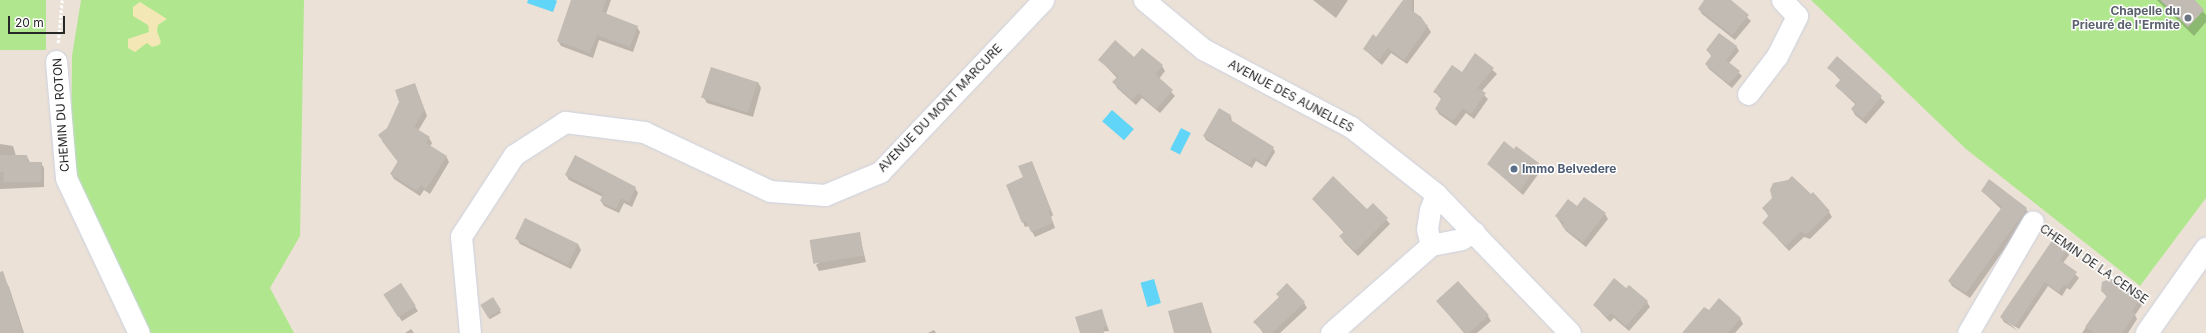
<!DOCTYPE html>
<html>
<head>
<meta charset="utf-8">
<style>
	body { margin:0 }
	#map { position:relative; width:2206px; height:333px; overflow:hidden; background:#ebe1d6; font-family:Inter,sans-serif }
	div>[style] { position:absolute }
	.green>* { inset:0; background:#b0e78e; transform-origin:0 0 }
	.sand>* { inset:0; background:#f4e7b6 }
	.water>* { inset:0; background:#60d5f7; transform-origin:0 0 }
	.shadow>* { inset:0; background:#0003; transform-origin:0 0 }
	.building>* { inset:0; background:#c2bbb4; transform-origin:0 0 }
	.path>* { height:2.5px; margin-top:-1.25px; transform-origin:0; background:repeating-linear-gradient(90deg,#fff 0 3px,transparent 0 5px) }
	.roads { filter:drop-shadow(0 0 1px #ccd1e2) drop-shadow(0 0 1px #ccd1e2) }
	.minor>* { height:21px; margin:-10.5px; padding:0 10.5px; transform-origin:10.5px; border-radius:10.5px; background:#fff }
	.secondary>* { height:22px; margin:-11px; padding:0 11px; transform-origin:11px; border-radius:11px; background:#fff }
	.dots>* { width:11px; height:11px; translate:-50% -50%; box-sizing:border-box; border:2px solid #fff; border-radius:50% }
	span { translate:-50% -50%; white-space:nowrap; text-align:center; line-height:1.15; -webkit-text-stroke:3px #fff; paint-order:stroke }
	.worship-label { font-size:12px; color:#5b616d; font-weight:700 }
	.right { translate:-100% -50%; text-align:right }
	.street-label { font-size:12px; color:#272727 }
	.service-label { font-size:12px; color:#4e5e75; font-weight:700 }
	.left { translate:0 -50%; text-align:left }
	.scale { position:absolute; left:8px; top:16px; width:57px; height:18px; box-sizing:border-box; border:2px solid #272727; border-top:0; padding-left:5px; font-size:12px; line-height:14px; white-space:nowrap; color:#272727; -webkit-text-stroke:3px #fff; paint-order:stroke }
</style>
</head>
<body>
<div id="map">
	<div class="green">
		<i style="left:0;top:0;width:46px;height:50px"></i>
		<i style="clip-path:polygon(81px 0,304px 0,300px 236px,270px 288px,294px 333px,150px 333px,129px 297px,81px 189px,71px 147px,72px 56px)"></i>
		<i style="clip-path:polygon(1811px 0,2206px 0,2206px 198px,2140px 286px,1966px 149px)"></i>
	</div>
	<div class="sand">
		<i style="clip-path:polygon(140px 2px,167px 19px,158px 25px,157px 31px,161px 42px,159px 45px,152px 47px,147px 43px,135px 52px,128px 48px,128px 39px,149px 32px,148px 25px,133px 16px,133px 7px)"></i>
	</div>
	<div class="water">
		<i style="clip-path:polygon(528px 0,555px 0,557px 1px,553px 12px,527px 3px)"></i>
		<i style="left:1112px;top:110px;width:29px;height:15px;rotate:41deg"></i>
		<i style="left:1181px;top:128px;width:11px;height:24px;rotate:27deg"></i>
		<i style="left:1154px;top:279px;width:25px;height:14px;rotate:74deg"></i>
	</div>
	<div class="shadow">
		<i style="clip-path:polygon(572px 0,611px 0,606px 14px,637px 27px,640px 32px,633px 52px,599px 40px,593px 58px,561px 46px,558px 41px)"></i>
		<i style="clip-path:polygon(1313px 0,1348px 0,1336px 18px)"></i>
		<i style="clip-path:polygon(1404px 0,1414px 0,1414px 12px,1421px 17px,1431px 32px,1407px 64px,1391px 53px,1382px 65px,1364px 49px,1377px 38px)"></i>
		<i style="clip-path:polygon(1706px 0,1730px 0,1751px 21px,1735px 40px,1702px 14px,1699px 9px)"></i>
		<i style="clip-path:polygon(2157px 0,2193px 0,2206px 15px,2206px 22px,2194px 36px)"></i>
		<i style="clip-path:polygon(1736px 46px,1739px 51px,1729px 63px,1742px 76px,1732px 88px,1709px 69px,1706px 64px,1712px 57px,1707px 50px)"></i>
		<i style="clip-path:polygon(1475px 54px,1497px 74px,1481px 92px,1488px 99px,1474px 119px,1466px 113px,1456px 126px,1439px 114px,1436px 109px,1442px 100px,1435px 92px,1462px 73px)"></i>
		<i style="clip-path:polygon(1837px 57px,1885px 102px,1866px 124px,1855px 115px,1852px 109px,1856px 105px,1837px 87px,1841px 81px,1829px 68px)"></i>
		<i style="clip-path:polygon(1134px 58px,1162px 66px,1165px 71px,1159px 79px,1175px 96px,1160px 113px,1142px 98px,1136px 105px,1117px 88px,1114px 82px,1117px 78px,1100px 60px)"></i>
		<i style="clip-path:polygon(758px 82px,761px 88px,753px 117px,707px 103px,704px 98px)"></i>
		<i style="clip-path:polygon(415px 84px,427px 116px,418px 131px,429px 138px,432px 143px,430px 147px,446px 156px,449px 162px,430px 194px,424px 190px,420px 196px,394px 179px,391px 174px,398px 162px,382px 141px)"></i>
		<i style="clip-path:polygon(1231px 116px,1232px 122px,1273px 148px,1275px 152px,1266px 167px,1256px 161px,1252px 168px,1206px 140px,1204px 136px)"></i>
		<i style="clip-path:polygon(0 144px,13px 146px,16px 156px,27px 156px,30px 163px,41px 163px,44px 168px,44px 187px,0 189px)"></i>
		<i style="clip-path:polygon(1516px 148px,1539px 164px,1542px 169px,1523px 195px,1488px 164px)"></i>
		<i style="clip-path:polygon(1034px 167px,1053px 215px,1051px 217px,1055px 228px,1035px 237px,1029px 226px,1025px 227px,1023px 222px,1024px 178px)"></i>
		<i style="clip-path:polygon(566px 175px,635px 188px,638px 193px,632px 207px,624px 203px,619px 213px,604px 206px,601px 201px,603px 197px,569px 180px)"></i>
		<i style="clip-path:polygon(1789px 181px,1829px 212px,1832px 217px,1810px 239px,1804px 237px,1789px 251px,1763px 223px,1769px 217px,1763px 208px)"></i>
		<i style="clip-path:polygon(1982px 191px,2026px 209px,2029px 214px,1970px 298px,1952px 286px,1949px 281px,2001px 209px)"></i>
		<i style="clip-path:polygon(1313px 199px,1367px 210px,1373px 204px,1390px 224px,1358px 256px,1344px 242px,1340px 236px,1344px 233px)"></i>
		<i style="clip-path:polygon(1577px 207px,1605px 214px,1608px 219px,1586px 247px,1566px 231px,1556px 216px)"></i>
		<i style="clip-path:polygon(859px 233px,866px 262px,819px 271px,816px 265px)"></i>
		<i style="clip-path:polygon(517px 239px,578px 244px,581px 250px,571px 269px,520px 244px)"></i>
		<i style="clip-path:polygon(2066px 250px,2069px 255px,2063px 263px,2079px 278px,2070px 290px,2067px 288px,2062px 296px,2048px 286px,2019px 329px,2003px 318px,2018px 331px,2004px 322px,2001px 317px)"></i>
		<i style="clip-path:polygon(5px 279px,9px 287px,24px 333px,0 333px,0 281px)"></i>
		<i style="clip-path:polygon(2110px 279px,2140px 300px,2142px 305px,2135px 315px,2137px 319px,2128px 333px,2082px 333px,2107px 297px,2102px 291px)"></i>
		<i style="left:401px;top:284px;width:32px;height:19px;rotate:58deg"></i>
		<i style="clip-path:polygon(1627px 289px,1647px 302px,1650px 307px,1629px 331px,1614px 318px,1610px 322px,1594px 305px)"></i>
		<i style="left:493px;top:299px;width:16px;height:13px;rotate:60deg"></i>
		<i style="clip-path:polygon(1437px 301px,1488px 316px,1491px 321px,1477px 333px,1464px 333px)"></i>
		<i style="clip-path:polygon(1202px 303px,1212px 333px,1175px 333px)"></i>
		<i style="clip-path:polygon(1304px 303px,1307px 308px,1280px 333px,1263px 333px,1255px 322px)"></i>
		<i style="clip-path:polygon(1102px 311px,1109px 331px,1081px 333px)"></i>
		<i style="clip-path:polygon(1710px 311px,1740px 318px,1743px 324px,1735px 333px,1687px 333px)"></i>
		<i style="clip-path:polygon(411px 329px,414px 333px,405px 333px)"></i>
		<i style="clip-path:polygon(934px 330px,936px 333px,928px 333px)"></i>
	</div>
	<div class="building">
		<i style="clip-path:polygon(571px 0,606px 0,602px 12px,638px 26px,630px 47px,597px 35px,590px 53px,557px 41px)"></i>
		<i style="clip-path:polygon(1403px 0,1412px 0,1411px 9px,1428px 26px,1404px 60px,1388px 48px,1379px 60px,1363px 49px,1373px 34px,1376px 37px)"></i>
		<i style="clip-path:polygon(1704px 0,1731px 0,1749px 15px,1732px 35px,1698px 9px)"></i>
		<i style="clip-path:polygon(2160px 0,2195px 0,2204px 10px,2188px 27px)"></i>
		<i style="clip-path:polygon(1719px 33px,1737px 46px,1726px 60px,1740px 71px,1729px 84px,1705px 64px,1712px 55px,1706px 50px)"></i>
		<i style="clip-path:polygon(1115px 40px,1134px 57px,1142px 48px,1163px 65px,1155px 74px,1173px 90px,1156px 109px,1139px 93px,1132px 100px,1112px 82px,1118px 76px,1098px 60px)"></i>
		<i style="clip-path:polygon(1475px 53px,1494px 68px,1477px 88px,1486px 93px,1471px 114px,1463px 108px,1453px 121px,1435px 109px,1442px 97px,1433px 92px,1452px 65px,1462px 72px)"></i>
		<i style="clip-path:polygon(1837px 56px,1882px 96px,1863px 119px,1851px 109px,1856px 103px,1835px 86px,1841px 79px,1827px 68px)"></i>
		<i style="left:711px;top:67px;width:49px;height:32px;rotate:18deg"></i>
		<i style="clip-path:polygon(415px 83px,424px 110px,414px 127px,430px 137px,426px 143px,447px 156px,426px 189px,421px 185px,417px 191px,390px 174px,398px 161px,378px 135px,387px 128px,399px 102px,395px 90px)"></i>
		<i style="clip-path:polygon(1219px 108px,1231px 115px,1229px 119px,1274px 147px,1264px 164px,1254px 157px,1249px 165px,1203px 136px)"></i>
		<i style="clip-path:polygon(1504px 141px,1514px 149px,1516px 146px,1539px 163px,1520px 191px,1487px 164px)"></i>
		<i style="clip-path:polygon(0 155px,27px 155px,27px 162px,42px 162px,41px 182px,3px 182px,4px 172px,0 172px)"></i>
		<i style="clip-path:polygon(575px 155px,636px 187px,629px 202px,621px 198px,616px 209px,600px 201px,603px 194px,565px 175px)"></i>
		<i style="clip-path:polygon(1032px 161px,1051px 210px,1049px 211px,1053px 223px,1031px 232px,1026px 221px,1022px 223px,1006px 185px,1023px 177px,1018px 166px)"></i>
		<i style="clip-path:polygon(1333px 176px,1367px 209px,1373px 203px,1388px 218px,1355px 251px,1339px 236px,1344px 232px,1312px 199px)"></i>
		<i style="clip-path:polygon(1792px 176px,1811px 194px,1813px 192px,1830px 211px,1807px 234px,1800px 232px,1786px 246px,1762px 223px,1769px 215px,1762px 208px,1772px 198px,1770px 190px,1773px 183px,1788px 180px)"></i>
		<i style="clip-path:polygon(1989px 179px,2027px 208px,1966px 293px,1948px 281px,2002px 207px,1981px 191px)"></i>
		<i style="clip-path:polygon(1584px 197px,1606px 213px,1583px 242px,1562px 226px,1564px 223px,1555px 216px,1568px 199px,1577px 206px)"></i>
		<i style="left:525px;top:218px;width:59px;height:23px;rotate:26deg"></i>
		<i style="left:860px;top:232px;width:24px;height:51px;rotate:81deg"></i>
		<i style="clip-path:polygon(2053px 239px,2067px 250px,2060px 260px,2077px 272px,2067px 286px,2064px 284px,2059px 292px,2045px 282px,2015px 327px,2000px 317px)"></i>
		<i style="clip-path:polygon(3px 271px,17px 315px,23px 333px,0 333px,0 272px)"></i>
		<i style="clip-path:polygon(1614px 278px,1626px 288px,1629px 285px,1648px 301px,1626px 326px,1611px 313px,1607px 317px,1593px 305px)"></i>
		<i style="clip-path:polygon(2111px 278px,2140px 299px,2132px 311px,2135px 314px,2122px 333px,2094px 333px,2085px 327px,2107px 296px,2101px 291px,2102px 282px)"></i>
		<i style="clip-path:polygon(1458px 281px,1489px 315px,1469px 333px,1465px 333px,1436px 301px)"></i>
		<i style="left:401px;top:283px;width:27px;height:21px;rotate:57deg"></i>
		<i style="clip-path:polygon(1287px 283px,1305px 302px,1272px 333px,1265px 333px,1253px 322px,1279px 297px,1276px 294px)"></i>
		<i style="left:493px;top:297px;width:15px;height:15px;rotate:58deg"></i>
		<i style="clip-path:polygon(1719px 298px,1741px 318px,1728px 333px,1682px 333px,1704px 307px,1709px 310px)"></i>
		<i style="clip-path:polygon(1202px 302px,1211px 333px,1174px 333px,1168px 311px)"></i>
		<i style="clip-path:polygon(1102px 309px,1107px 326px,1103px 327px,1104px 333px,1080px 333px,1075px 317px)"></i>
	</div>
	<div class="path">
		<i style="left:58px;top:43px;width:43px;rotate:-84.7deg"></i>
		<i style="left:2049px;top:233px;width:117px;rotate:34.9deg"></i>
	</div>
	<div class="roads">
		<div class="minor">
			<i style="left:1144px;top:0;width:77px;rotate:39.7deg"></i>
			<i style="left:1203px;top:49px;width:167px;rotate:27.8deg"></i>
			<i style="left:1351px;top:127px;width:108px;rotate:38.2deg"></i>
			<i style="left:1436px;top:194px;width:193px;rotate:46deg"></i>
			<i style="left:56px;top:61px;width:117px;rotate:85.1deg"></i>
			<i style="left:66px;top:178px;width:171px;rotate:64.8deg"></i>
			<i style="left:1748px;top:94px;width:48px;rotate:-52.7deg"></i>
			<i style="left:1777px;top:56px;width:45px;rotate:-63.4deg"></i>
			<i style="left:1797px;top:16px;width:22px;rotate:-133deg"></i>
			<i style="left:1431px;top:245px;width:16px;rotate:-104deg"></i>
			<i style="left:1427px;top:229px;width:19px;rotate:-81deg"></i>
			<i style="left:1430px;top:210px;width:17px;rotate:-69deg"></i>
			<i style="left:470px;top:333px;width:97px;rotate:-95.3deg"></i>
			<i style="left:461px;top:236px;width:97px;rotate:-56.8deg"></i>
			<i style="left:514px;top:155px;width:61px;rotate:-32.9deg"></i>
			<i style="left:565px;top:122px;width:80px;rotate:7.2deg"></i>
			<i style="left:644px;top:132px;width:139px;rotate:25.1deg"></i>
			<i style="left:770px;top:191px;width:55px;rotate:4.2deg"></i>
			<i style="left:825px;top:195px;width:60px;rotate:-22.7deg"></i>
			<i style="left:880px;top:172px;width:237px;rotate:-46.5deg"></i>
			<i style="left:1331px;top:333px;width:133px;rotate:-41.3deg"></i>
			<i style="left:1431px;top:245px;width:31px;rotate:-11deg"></i>
			<i style="left:1461px;top:239px;width:15px;rotate:-28deg"></i>
			<i style="left:1968px;top:333px;width:129px;rotate:-59.9deg"></i>
		</div>
		<div class="secondary">
			<i style="left:2147px;top:333px;width:103px;rotate:-54.9deg"></i>
		</div>
	</div>
	<div class="dots">
		<i style="left:2188px;top:18px;background:#6b7280"></i>
		<i style="left:1514px;top:169px;background:#5c6f8a"></i>
	</div>
	<div class="worship-label">
		<span class="right" style="left:2180px;top:18px">Chapelle du<br>Prieuré de l'Ermite</span>
	</div>
	<div class="street-label">
		<span style="left:1291px;top:96px;rotate:28deg">AVENUE DES AUNELLES</span>
		<span style="left:940px;top:108px;rotate:-46deg">AVENUE DU MONT MARCURE</span>
		<span style="left:61px;top:115px;rotate:-94deg">CHEMIN DU ROTON</span>
		<span style="left:2094px;top:264px;rotate:35deg">CHEMIN DE LA CENSE</span>
	</div>
	<div class="service-label">
		<span class="left" style="left:1522px;top:169px">Immo Belvedere</span>
	</div>
	<div class="scale">20 m</div>
</div>
</body>
</html>
